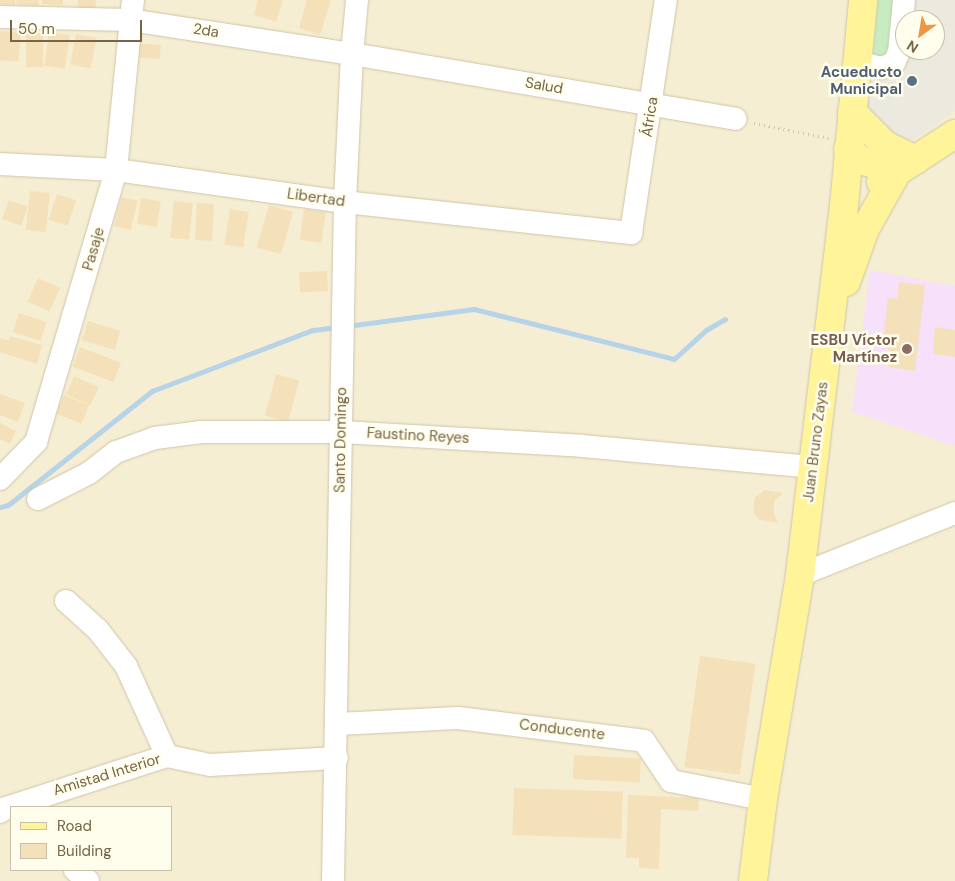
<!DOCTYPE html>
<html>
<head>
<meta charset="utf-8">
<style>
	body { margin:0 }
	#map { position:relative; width:955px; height:881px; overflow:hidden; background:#fdfae4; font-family:"DM Sans",sans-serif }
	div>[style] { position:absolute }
	.residential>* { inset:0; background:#f5eed2 }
	.industrial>* { inset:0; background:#ece9de }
	.education>* { inset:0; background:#f7e0fa }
	.green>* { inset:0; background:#c7ecc1 }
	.stream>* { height:5px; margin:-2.5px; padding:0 2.5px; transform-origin:2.5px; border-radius:2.5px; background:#b7d3e8 }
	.building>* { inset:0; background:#f4e1ba; transform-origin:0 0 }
	.path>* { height:3px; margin-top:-1.5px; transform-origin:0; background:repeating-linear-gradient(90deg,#d9c49d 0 1px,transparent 0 5px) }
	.roads { filter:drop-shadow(0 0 1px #cfc4aa) drop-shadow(0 0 1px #cfc4aa) }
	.minor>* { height:22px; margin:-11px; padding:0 11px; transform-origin:11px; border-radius:11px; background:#fff }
	.major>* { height:28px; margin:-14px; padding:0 14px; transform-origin:14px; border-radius:14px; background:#fff499 }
	.dots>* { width:14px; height:14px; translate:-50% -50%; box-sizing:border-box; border:2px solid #fffdeb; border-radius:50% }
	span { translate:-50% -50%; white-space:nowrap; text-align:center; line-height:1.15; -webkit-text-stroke:5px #fffdeb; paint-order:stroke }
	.street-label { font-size:15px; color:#776548 }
	.service-label { font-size:15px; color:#4e5e75; font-weight:700 }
	.right { translate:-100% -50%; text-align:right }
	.education-label { font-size:15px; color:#785e54; font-weight:700 }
	.legend { position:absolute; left:10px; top:806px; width:162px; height:65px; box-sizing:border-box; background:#fffdeb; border:1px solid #c9c0aa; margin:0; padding:6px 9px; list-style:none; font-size:15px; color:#776548 }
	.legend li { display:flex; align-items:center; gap:10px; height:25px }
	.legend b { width:25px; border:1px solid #c9c0aa }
	.north { position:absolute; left:895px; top:10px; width:50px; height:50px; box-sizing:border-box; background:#fffdeb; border:1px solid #c9c0aa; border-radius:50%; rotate:212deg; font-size:14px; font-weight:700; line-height:20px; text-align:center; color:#776548 }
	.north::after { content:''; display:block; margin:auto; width:18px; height:22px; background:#ed9743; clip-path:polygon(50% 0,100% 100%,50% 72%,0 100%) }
	.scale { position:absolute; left:10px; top:20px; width:132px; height:22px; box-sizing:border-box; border:2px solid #776548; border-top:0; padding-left:6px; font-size:15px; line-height:18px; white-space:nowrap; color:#776548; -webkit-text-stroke:4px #fffdeb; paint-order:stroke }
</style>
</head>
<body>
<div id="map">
	<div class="residential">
		<i style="clip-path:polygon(evenodd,0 0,955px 0,955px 881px,0 881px,0 0,905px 20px,935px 20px,935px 50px,905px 50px,905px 20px,0 0,11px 807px,171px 807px,171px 870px,11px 870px,11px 807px)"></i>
	</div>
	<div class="industrial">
		<i style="clip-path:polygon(evenodd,878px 0,955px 0,955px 111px,913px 140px,898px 142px,867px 109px,878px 0,905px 20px,935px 20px,935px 50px,905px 50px,905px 20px)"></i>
	</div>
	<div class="education">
		<i style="clip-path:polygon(870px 270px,955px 286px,955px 446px,852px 412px)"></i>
	</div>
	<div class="green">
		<i style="clip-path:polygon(878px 0,895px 0,888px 59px,876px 58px,873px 53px)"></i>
	</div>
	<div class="stream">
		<i style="left:347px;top:326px;width:128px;rotate:-7.6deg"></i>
		<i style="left:474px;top:309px;width:206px;rotate:14deg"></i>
		<i style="left:674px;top:359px;width:43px;rotate:-42.2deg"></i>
		<i style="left:706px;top:330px;width:22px;rotate:-30deg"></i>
		<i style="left:0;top:507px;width:8px;rotate:-14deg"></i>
		<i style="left:8px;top:505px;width:184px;rotate:-38.4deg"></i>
		<i style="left:152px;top:391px;width:172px;rotate:-20.8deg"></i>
		<i style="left:313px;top:330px;width:23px;rotate:-7deg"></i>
	</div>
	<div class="building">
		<i style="clip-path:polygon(0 0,15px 0,15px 5px,0 4px)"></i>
		<i style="clip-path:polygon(17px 0,39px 0,38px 6px,16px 4px)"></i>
		<i style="clip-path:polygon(42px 0,63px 0,63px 5px,42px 4px)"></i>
		<i style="clip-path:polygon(78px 0,96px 0,95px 11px,78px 10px)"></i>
		<i style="clip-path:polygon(258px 0,283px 0,276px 22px,254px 15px)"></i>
		<i style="clip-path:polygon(307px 0,331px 0,320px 35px,299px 28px)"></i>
		<i style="left:0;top:31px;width:21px;height:29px;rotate:5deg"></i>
		<i style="left:49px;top:32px;width:21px;height:34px;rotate:8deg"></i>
		<i style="left:26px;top:33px;width:17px;height:34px"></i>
		<i style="left:76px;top:34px;width:21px;height:31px;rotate:11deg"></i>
		<i style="left:137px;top:43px;width:24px;height:14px;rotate:5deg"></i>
		<i style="left:30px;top:191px;width:20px;height:39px;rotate:6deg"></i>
		<i style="left:57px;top:194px;width:20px;height:27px;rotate:18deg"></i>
		<i style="left:121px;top:197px;width:17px;height:30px;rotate:13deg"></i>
		<i style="left:141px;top:198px;width:20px;height:26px;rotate:9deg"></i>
		<i style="left:9px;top:200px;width:20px;height:20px;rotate:20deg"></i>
		<i style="left:174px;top:201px;width:19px;height:37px;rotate:6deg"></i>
		<i style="left:197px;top:203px;width:17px;height:37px;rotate:3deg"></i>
		<i style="left:269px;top:205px;width:25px;height:44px;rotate:16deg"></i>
		<i style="left:230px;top:209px;width:19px;height:36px;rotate:9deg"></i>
		<i style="left:304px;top:209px;width:22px;height:31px;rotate:8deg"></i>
		<i style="left:327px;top:271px;width:20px;height:28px;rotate:87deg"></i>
		<i style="left:38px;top:278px;width:24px;height:26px;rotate:24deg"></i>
		<i style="clip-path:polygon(899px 282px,925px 285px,915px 371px,888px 367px,890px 349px,882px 348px,888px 298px,897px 299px)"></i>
		<i style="left:19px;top:313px;width:29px;height:20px;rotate:18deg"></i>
		<i style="left:88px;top:321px;width:34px;height:20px;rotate:17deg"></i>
		<i style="clip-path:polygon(935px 327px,955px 330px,955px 357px,933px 354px)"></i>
		<i style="clip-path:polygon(10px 336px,42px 345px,37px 364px,0 352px,0 338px,9px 341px)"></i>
		<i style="left:80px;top:347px;width:44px;height:21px;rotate:21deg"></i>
		<i style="left:276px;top:374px;width:24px;height:43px;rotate:15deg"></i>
		<i style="left:74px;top:376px;width:27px;height:20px;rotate:24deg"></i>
		<i style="clip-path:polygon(0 394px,25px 403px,18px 422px,0 415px)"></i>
		<i style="left:64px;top:395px;width:27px;height:20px;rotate:22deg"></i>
		<i style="clip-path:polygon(0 423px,16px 431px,10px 444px,0 439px)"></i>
		<i style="clip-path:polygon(765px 490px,783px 493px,774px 501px,774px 514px,778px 523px,758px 519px,753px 511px,755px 497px)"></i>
		<i style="left:700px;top:656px;width:56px;height:112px;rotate:8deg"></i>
		<i style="left:574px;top:755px;width:67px;height:24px;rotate:3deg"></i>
		<i style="left:514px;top:788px;width:109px;height:47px;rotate:2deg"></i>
		<i style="clip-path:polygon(628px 795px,699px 798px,698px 811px,661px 809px,659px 869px,639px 868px,639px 858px,626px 858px)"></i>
	</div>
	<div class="path">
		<i style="left:754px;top:123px;width:76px;rotate:11.3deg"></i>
	</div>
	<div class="roads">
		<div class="minor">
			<i style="left:0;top:17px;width:130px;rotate:1.3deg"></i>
			<i style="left:130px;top:20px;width:225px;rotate:8.7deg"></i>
			<i style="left:352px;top:54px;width:389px;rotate:9.6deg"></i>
			<i style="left:857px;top:62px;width:25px;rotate:14deg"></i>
			<i style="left:881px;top:68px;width:14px;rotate:-21deg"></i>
			<i style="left:894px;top:63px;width:12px;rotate:-66deg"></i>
			<i style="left:899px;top:52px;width:52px;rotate:-84.5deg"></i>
			<i style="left:0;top:164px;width:116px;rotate:3deg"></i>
			<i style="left:116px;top:170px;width:231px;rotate:8deg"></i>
			<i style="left:345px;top:202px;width:288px;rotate:6.2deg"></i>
			<i style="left:631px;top:233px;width:236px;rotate:-81.5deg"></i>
			<i style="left:0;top:479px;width:52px;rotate:-45.8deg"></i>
			<i style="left:36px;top:442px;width:284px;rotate:-73.6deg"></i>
			<i style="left:116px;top:170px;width:171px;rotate:-84.3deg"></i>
			<i style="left:38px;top:499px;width:57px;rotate:-27deg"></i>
			<i style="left:89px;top:473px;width:34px;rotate:-38deg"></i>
			<i style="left:116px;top:452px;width:41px;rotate:-19.7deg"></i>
			<i style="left:155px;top:438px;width:47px;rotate:-7.3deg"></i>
			<i style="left:202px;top:432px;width:140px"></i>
			<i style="left:342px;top:432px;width:240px;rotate:3.3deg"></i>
			<i style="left:582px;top:446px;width:233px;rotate:5.2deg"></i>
			<i style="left:800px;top:575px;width:167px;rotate:-21.8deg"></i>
			<i style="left:66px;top:601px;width:43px;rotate:42.2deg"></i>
			<i style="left:98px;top:630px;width:46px;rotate:52.1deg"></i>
			<i style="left:126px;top:666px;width:99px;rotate:65.5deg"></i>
			<i style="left:337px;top:724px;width:121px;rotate:-2.8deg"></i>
			<i style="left:458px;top:718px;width:187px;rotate:7deg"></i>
			<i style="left:644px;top:741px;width:48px;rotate:56deg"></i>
			<i style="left:671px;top:781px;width:94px;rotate:11.1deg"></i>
			<i style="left:0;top:812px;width:7px;rotate:-34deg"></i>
			<i style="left:6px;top:808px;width:169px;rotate:-17.9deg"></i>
			<i style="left:167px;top:756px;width:44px;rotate:11.8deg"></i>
			<i style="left:210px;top:765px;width:127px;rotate:-3.2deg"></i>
			<i style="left:75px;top:870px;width:17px;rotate:40deg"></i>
			<i style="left:333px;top:881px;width:679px;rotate:-88.99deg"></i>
			<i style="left:345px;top:202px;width:148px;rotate:-87.3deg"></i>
			<i style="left:352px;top:54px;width:54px;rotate:-84.7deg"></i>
		</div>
		<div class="major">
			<i style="left:852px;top:112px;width:47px;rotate:45deg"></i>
			<i style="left:885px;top:145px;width:34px;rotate:26deg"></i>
			<i style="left:848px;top:149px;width:16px;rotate:43deg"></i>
			<i style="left:860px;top:160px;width:19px;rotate:16deg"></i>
			<i style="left:878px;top:165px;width:34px;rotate:-8deg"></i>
			<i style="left:881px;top:182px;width:88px;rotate:-33deg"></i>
			<i style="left:846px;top:282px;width:56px;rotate:-70.3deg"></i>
			<i style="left:865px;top:229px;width:65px;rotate:-60.7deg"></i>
			<i style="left:753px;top:881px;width:83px;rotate:-83deg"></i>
			<i style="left:763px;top:799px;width:227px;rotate:-80.6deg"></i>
			<i style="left:800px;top:575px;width:372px;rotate:-83.2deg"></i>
			<i style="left:844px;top:206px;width:207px;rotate:-84.7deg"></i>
		</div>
	</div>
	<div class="dots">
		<i style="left:912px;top:81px;background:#5c6f8a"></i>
		<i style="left:907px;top:349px;background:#8d6e63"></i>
	</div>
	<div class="street-label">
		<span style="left:206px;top:31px;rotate:9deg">2da</span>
		<span style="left:544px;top:86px;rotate:10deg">Salud</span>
		<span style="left:650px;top:117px;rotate:-81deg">África</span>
		<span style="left:316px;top:198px;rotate:8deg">Libertad</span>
		<span style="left:94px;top:249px;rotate:-74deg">Pasaje</span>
		<span style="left:418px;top:436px;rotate:3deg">Faustino Reyes</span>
		<span style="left:341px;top:440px;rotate:-89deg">Santo Domingo</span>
		<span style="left:816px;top:442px;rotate:-83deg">Juan Bruno Zayas</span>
		<span style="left:562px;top:730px;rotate:7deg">Conducente</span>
		<span style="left:107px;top:775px;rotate:-17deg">Amistad Interior</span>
	</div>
	<div class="service-label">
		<span class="right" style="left:902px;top:81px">Acueducto<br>Municipal</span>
	</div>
	<div class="education-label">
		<span class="right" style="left:897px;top:349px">ESBU Víctor<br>Martínez</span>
	</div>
	<ul class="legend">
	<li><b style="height:6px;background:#fff499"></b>Road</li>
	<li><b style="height:14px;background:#f4e1ba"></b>Building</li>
	</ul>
	<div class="north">N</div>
	<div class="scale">50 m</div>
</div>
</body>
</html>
